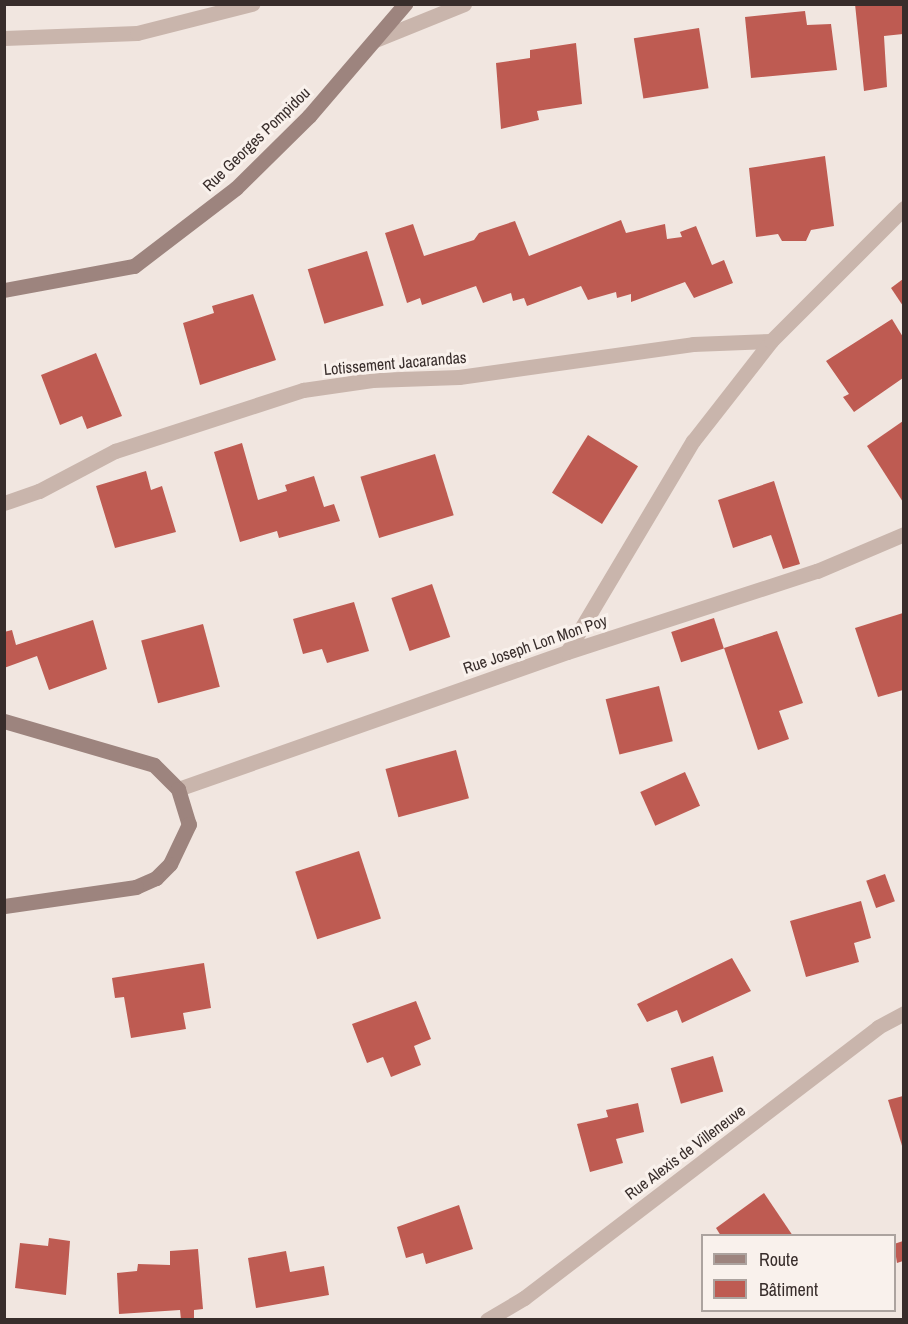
<!DOCTYPE html>
<html>
<head>
<meta charset="utf-8">
<style>
	body { margin:0 }
	#map { position:relative; width:908px; height:1324px; overflow:hidden; background:#f1e6e0; font-family:"Archivo Narrow",sans-serif }
	div>[style] { position:absolute }
	.building>* { inset:0; background:#be5b52; transform-origin:0 0 }
	.street>* { height:15px; margin:-7.5px; padding:0 7.5px; transform-origin:7.5px; border-radius:7.5px; background:#c9b5ac }
	.secondary>* { height:15px; margin:-7.5px; padding:0 7.5px; transform-origin:7.5px; border-radius:7.5px; background:#9d847e }
	span { translate:-50% -50%; white-space:nowrap; text-align:center; line-height:1.15; -webkit-text-stroke:6px #f9f1ec; paint-order:stroke }
	.street-label { font-size:16px; color:#382d2b }
	.frame { position:absolute; inset:0; border:6px solid #382d2b; pointer-events:none }
	.legend { position:absolute; left:701px; top:1234px; width:195px; height:78px; box-sizing:border-box; background:#f9f1ec; border:2px solid #aca39f; margin:0; padding:8px 10px; list-style:none; font-size:18px; color:#382d2b }
	.legend li { display:flex; align-items:center; gap:12px; height:30px }
	.legend b { width:30px; border:2px solid #aca39f }
</style>
</head>
<body>
<div id="map">
	<div class="building">
		<i style="clip-path:polygon(855px 4px,903px 4px,903px 34px,884px 36px,887px 87px,864px 91px)"></i>
		<i style="clip-path:polygon(805px 11px,807px 25px,831px 24px,837px 70px,751px 78px,745px 17px)"></i>
		<i style="left:699px;top:28px;width:61px;height:66px;rotate:81deg"></i>
		<i style="clip-path:polygon(576px 43px,582px 104px,537px 111px,539px 120px,501px 129px,496px 63px,530px 58px,530px 50px)"></i>
		<i style="clip-path:polygon(825px 156px,834px 226px,811px 230px,806px 241px,782px 241px,778px 234px,756px 237px,749px 168px)"></i>
		<i style="clip-path:polygon(621px 220px,626px 233px,665px 224px,667px 239px,682px 237px,680px 232px,696px 226px,712px 265px,724px 260px,733px 283px,694px 298px,685px 282px,631px 302px,631px 294px,617px 298px,616px 292px,588px 300px,581px 286px,527px 306px,524px 298px,513px 301px,511px 293px,483px 303px,476px 286px,422px 305px,420px 298px,407px 303px,385px 233px,413px 224px,424px 256px,474px 240px,479px 233px,515px 221px,529px 256px)"></i>
		<i style="left:367px;top:251px;width:57px;height:62px;rotate:73deg"></i>
		<i style="clip-path:polygon(903px 279px,903px 306px,891px 288px)"></i>
		<i style="clip-path:polygon(253px 294px,276px 360px,200px 385px,183px 323px,214px 313px,212px 306px)"></i>
		<i style="clip-path:polygon(892px 319px,903px 337px,903px 378px,854px 412px,843px 397px,849px 394px,826px 361px)"></i>
		<i style="clip-path:polygon(96px 353px,122px 416px,87px 429px,82px 416px,60px 425px,41px 375px)"></i>
		<i style="clip-path:polygon(903px 421px,903px 502px,867px 446px)"></i>
		<i style="left:588px;top:435px;width:59px;height:68px;rotate:32deg"></i>
		<i style="clip-path:polygon(242px 443px,258px 500px,287px 491px,285px 485px,314px 476px,324px 507px,334px 504px,340px 521px,279px 538px,277px 531px,240px 542px,214px 452px)"></i>
		<i style="left:435px;top:454px;width:64px;height:78px;rotate:73deg"></i>
		<i style="clip-path:polygon(146px 471px,151px 490px,162px 486px,176px 532px,115px 548px,96px 486px)"></i>
		<i style="clip-path:polygon(774px 481px,800px 564px,783px 569px,771px 535px,733px 548px,718px 500px)"></i>
		<i style="left:432px;top:584px;width:56px;height:43px;rotate:71deg"></i>
		<i style="clip-path:polygon(354px 602px,369px 651px,327px 663px,322px 649px,303px 654px,293px 619px)"></i>
		<i style="clip-path:polygon(903px 613px,903px 690px,878px 697px,855px 628px)"></i>
		<i style="left:714px;top:618px;width:32px;height:45px;rotate:72deg"></i>
		<i style="clip-path:polygon(93px 620px,107px 669px,49px 690px,37px 656px,4px 668px,4px 632px,12px 630px,16px 645px)"></i>
		<i style="left:203px;top:624px;width:65px;height:64px;rotate:75deg"></i>
		<i style="clip-path:polygon(777px 631px,803px 703px,779px 711px,789px 739px,758px 750px,724px 648px)"></i>
		<i style="left:659px;top:686px;width:57px;height:55px;rotate:76deg"></i>
		<i style="left:456px;top:750px;width:50px;height:73px;rotate:75deg"></i>
		<i style="left:685px;top:772px;width:37px;height:49px;rotate:66deg"></i>
		<i style="left:359px;top:851px;width:71px;height:67px;rotate:72deg"></i>
		<i style="left:885px;top:874px;width:29px;height:20px;rotate:70deg"></i>
		<i style="clip-path:polygon(861px 901px,871px 938px,854px 943px,859px 962px,806px 977px,790px 921px)"></i>
		<i style="clip-path:polygon(732px 958px,751px 991px,682px 1023px,677px 1010px,647px 1022px,637px 1004px)"></i>
		<i style="clip-path:polygon(204px 963px,211px 1008px,183px 1013px,186px 1029px,131px 1038px,124px 997px,115px 998px,112px 978px)"></i>
		<i style="clip-path:polygon(416px 1001px,431px 1039px,414px 1046px,421px 1065px,391px 1077px,383px 1057px,367px 1063px,352px 1024px)"></i>
		<i style="left:713px;top:1056px;width:37px;height:44px;rotate:74deg"></i>
		<i style="clip-path:polygon(903px 1096px,903px 1149px,888px 1100px)"></i>
		<i style="clip-path:polygon(638px 1103px,644px 1132px,616px 1139px,623px 1163px,590px 1172px,577px 1124px,608px 1117px,606px 1110px)"></i>
		<i style="clip-path:polygon(764px 1193px,793px 1236px,721px 1236px,716px 1228px)"></i>
		<i style="clip-path:polygon(459px 1205px,473px 1249px,426px 1264px,423px 1253px,406px 1258px,397px 1227px)"></i>
		<i style="clip-path:polygon(49px 1238px,70px 1241px,66px 1295px,15px 1288px,20px 1243px,48px 1246px)"></i>
		<i style="clip-path:polygon(903px 1241px,903px 1261px,897px 1263px,894px 1244px)"></i>
		<i style="clip-path:polygon(198px 1249px,203px 1309px,194px 1310px,194px 1320px,181px 1320px,180px 1310px,119px 1314px,117px 1273px,137px 1271px,138px 1264px,170px 1265px,170px 1251px)"></i>
		<i style="clip-path:polygon(286px 1251px,290px 1272px,324px 1266px,329px 1295px,256px 1308px,248px 1258px)"></i>
	</div>
	<div class="street">
		<i style="left:4px;top:38px;width:133px;rotate:-2.2deg"></i>
		<i style="left:137px;top:33px;width:119px;rotate:-14.2deg"></i>
		<i style="left:375px;top:40px;width:96px;rotate:-22deg"></i>
		<i style="left:4px;top:503px;width:37px;rotate:-19deg"></i>
		<i style="left:39px;top:491px;width:86px;rotate:-27.8deg"></i>
		<i style="left:115px;top:451px;width:198px;rotate:-18deg"></i>
		<i style="left:303px;top:390px;width:70px;rotate:-8.2deg"></i>
		<i style="left:372px;top:380px;width:87px;rotate:-2deg"></i>
		<i style="left:459px;top:377px;width:236px;rotate:-8deg"></i>
		<i style="left:693px;top:344px;width:78px;rotate:-2.2deg"></i>
		<i style="left:567px;top:652px;width:246px;rotate:-59.2deg"></i>
		<i style="left:693px;top:441px;width:127px;rotate:-52deg"></i>
		<i style="left:771px;top:341px;width:188px;rotate:-45deg"></i>
		<i style="left:178px;top:789px;width:412px;rotate:-19.4deg"></i>
		<i style="left:567px;top:652px;width:263px;rotate:-18deg"></i>
		<i style="left:817px;top:571px;width:95px;rotate:-23deg"></i>
		<i style="left:487px;top:1320px;width:43px;rotate:-30.7deg"></i>
		<i style="left:524px;top:1298px;width:446px;rotate:-37.4deg"></i>
		<i style="left:878px;top:1027px;width:30px;rotate:-28deg"></i>
	</div>
	<div class="secondary">
		<i style="left:4px;top:290px;width:132px;rotate:-10.5deg"></i>
		<i style="left:134px;top:266px;width:128px;rotate:-37.4deg"></i>
		<i style="left:236px;top:188px;width:103px;rotate:-44.6deg"></i>
		<i style="left:309px;top:116px;width:148px;rotate:-49.4deg"></i>
		<i style="left:4px;top:721px;width:156px;rotate:16.3deg"></i>
		<i style="left:154px;top:765px;width:34px;rotate:45deg"></i>
		<i style="left:178px;top:789px;width:37px;rotate:73deg"></i>
		<i style="left:189px;top:824px;width:44px;rotate:115.4deg"></i>
		<i style="left:170px;top:864px;width:20px;rotate:135deg"></i>
		<i style="left:156px;top:878px;width:22px;rotate:156deg"></i>
		<i style="left:136px;top:887px;width:133px;rotate:171.8deg"></i>
	</div>
	<div class="street-label">
		<span style="left:256px;top:139px;rotate:-44deg">Rue Georges Pompidou</span>
		<span style="left:395px;top:363px;rotate:-5deg">Lotissement Jacarandas</span>
		<span style="left:535px;top:644px;rotate:-19deg">Rue Joseph Lon Mon Poy</span>
		<span style="left:685px;top:1152px;rotate:-37deg">Rue Alexis de Villeneuve</span>
	</div>
	<div class="frame"></div>
	<ul class="legend">
	<li><b style="height:8px;background:#9d847e"></b>Route</li>
	<li><b style="height:16px;background:#be5b52"></b>Bâtiment</li>
	</ul>
</div>
</body>
</html>
